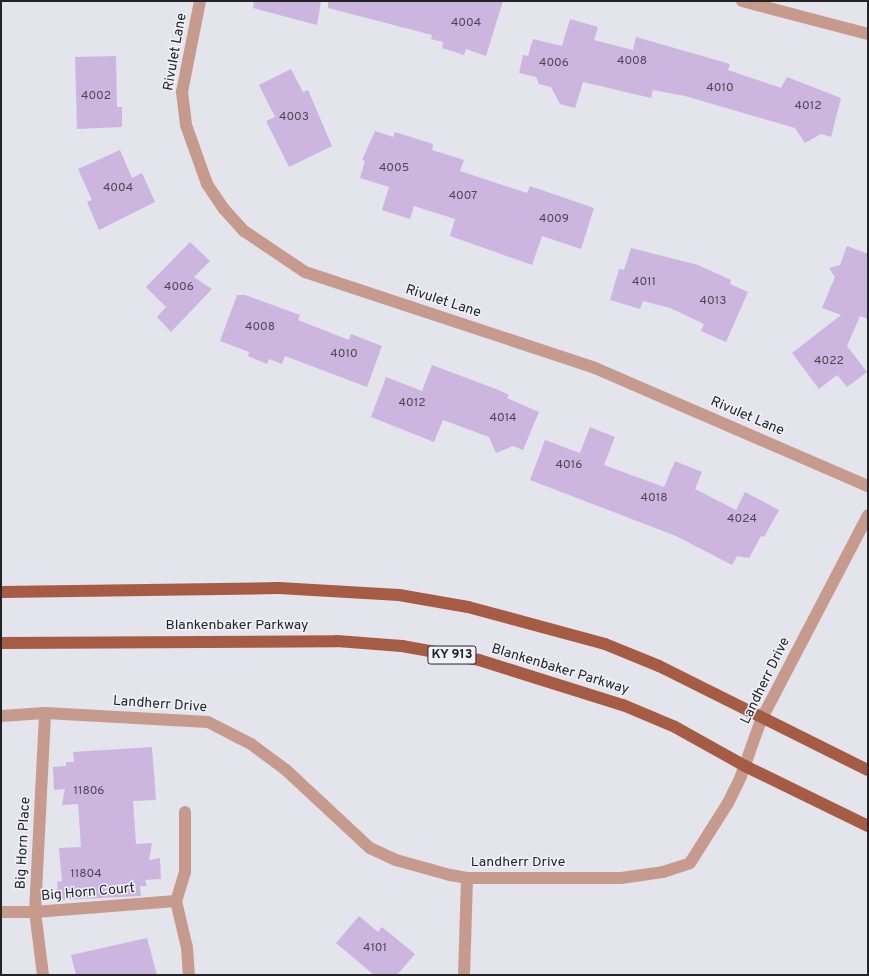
<!DOCTYPE html>
<html>
<head>
<meta charset="utf-8">
<style>
	body { margin:0 }
	#map { position:relative; width:869px; height:976px; overflow:hidden; background:#e3e4ec; font-family:Overpass,sans-serif }
	div>[style] { position:absolute }
	.building>* { inset:0; background:#ccb6e0 }
	.minor>* { height:12px; margin:-6px; padding:0 6px; transform-origin:6px; border-radius:6px; background:#c69b8e }
	.major>* { height:12px; margin:-6px; padding:0 6px; transform-origin:6px; border-radius:6px; background:#a65b45 }
	span { translate:-50% -50%; white-space:nowrap; text-align:center; line-height:1.15; -webkit-text-stroke:3px #f0f1f9; paint-order:stroke }
	.number-label { font-size:12px; color:#4d4854 }
	.number-label span { -webkit-text-stroke-width:0 }
	.shield-label span { padding:1px 3px; background:#f0f1f9; border:1px solid; border-radius:3px; -webkit-text-stroke-width:0 }
	.shield-label { font-size:13px; color:#232426; font-weight:700 }
	.street-label { font-size:14px; color:#232426 }
	.frame { position:absolute; inset:0; border:2px solid #232426; pointer-events:none }
</style>
</head>
<body>
<div id="map">
	<div class="building">
		<i style="clip-path:polygon(254px 1px,321px 1px,317px 25px,253px 8px)"></i>
		<i style="clip-path:polygon(328px 1px,503px 1px,486px 56px,466px 49px,464px 55px,442px 48px,443px 42px,431px 39px,432px 35px,328px 8px)"></i>
		<i style="clip-path:polygon(570px 19px,598px 27px,594px 40px,633px 50px,636px 37px,730px 64px,728px 70px,781px 88px,787px 77px,841px 98px,831px 137px,821px 134px,805px 143px,795px 128px,685px 96px,653px 90px,651px 98px,583px 82px,575px 108px,560px 104px,551px 87px,539px 84px,536px 77px,519px 73px,523px 55px,528px 56px,533px 39px,562px 46px)"></i>
		<i style="clip-path:polygon(116px 56px,117px 107px,122px 107px,122px 127px,77px 129px,75px 57px)"></i>
		<i style="clip-path:polygon(291px 69px,303px 92px,308px 90px,332px 146px,289px 167px,266px 121px,275px 117px,259px 85px)"></i>
		<i style="clip-path:polygon(375px 131px,393px 137px,395px 132px,433px 144px,432px 150px,464px 160px,460px 171px,527px 193px,530px 186px,594px 208px,581px 249px,542px 236px,532px 265px,450px 236px,455px 219px,414px 206px,410px 219px,382px 210px,389px 187px,360px 178px,365px 161px,362px 160px)"></i>
		<i style="clip-path:polygon(120px 150px,132px 178px,142px 173px,155px 202px,99px 230px,87px 202px,92px 200px,78px 169px)"></i>
		<i style="clip-path:polygon(190px 242px,210px 261px,194px 277px,212px 289px,171px 332px,157px 317px,166px 307px,146px 287px)"></i>
		<i style="clip-path:polygon(847px 246px,868px 254px,868px 319px,860px 316px,847px 346px,867px 372px,847px 387px,837px 375px,819px 389px,792px 353px,841px 315px,822px 308px,835px 277px,829px 268px,840px 265px)"></i>
		<i style="clip-path:polygon(631px 248px,698px 265px,731px 280px,730px 284px,748px 292px,726px 342px,701px 331px,704px 324px,670px 308px,643px 301px,640px 309px,610px 300px,619px 269px,624px 270px)"></i>
		<i style="clip-path:polygon(237px 295px,245px 295px,300px 315px,298px 320px,349px 340px,351px 334px,382px 346px,367px 387px,285px 356px,282px 364px,269px 359px,267px 364px,248px 356px,249px 352px,220px 341px)"></i>
		<i style="clip-path:polygon(432px 365px,496px 389px,509px 395px,507px 398px,539px 412px,523px 450px,513px 446px,496px 453px,489px 437px,443px 420px,434px 442px,371px 417px,386px 377px,422px 391px)"></i>
		<i style="clip-path:polygon(590px 427px,615px 437px,604px 465px,664px 487px,675px 461px,702px 472px,695px 489px,736px 510px,745px 492px,779px 510px,764px 537px,761px 536px,749px 558px,737px 556px,732px 565px,676px 536px,530px 480px,545px 440px,580px 453px)"></i>
		<i style="clip-path:polygon(152px 747px,156px 800px,133px 801px,136px 844px,152px 843px,149px 860px,160px 858px,161px 879px,145px 880px,147px 886px,140px 886px,141px 896px,58px 900px,57px 882px,62px 881px,59px 848px,81px 847px,78px 804px,62px 805px,65px 789px,54px 790px,53px 767px,66px 766px,66px 762px,74px 762px,73px 752px)"></i>
		<i style="clip-path:polygon(359px 916px,378px 932px,382px 927px,415px 954px,397px 975px,374px 975px,336px 943px)"></i>
		<i style="clip-path:polygon(147px 938px,157px 975px,76px 975px,71px 955px)"></i>
	</div>
	<div class="minor">
		<i style="left:200px;top:1px;width:93px;rotate:101.2deg"></i>
		<i style="left:182px;top:92px;width:33px;rotate:83deg"></i>
		<i style="left:186px;top:125px;width:63px;rotate:70.4deg"></i>
		<i style="left:207px;top:184px;width:30px;rotate:56deg"></i>
		<i style="left:224px;top:209px;width:30px;rotate:48deg"></i>
		<i style="left:244px;top:231px;width:73px;rotate:33.9deg"></i>
		<i style="left:305px;top:272px;width:305px;rotate:18.3deg"></i>
		<i style="left:595px;top:368px;width:297px;rotate:23.4deg"></i>
		<i style="left:742px;top:1px;width:130px;rotate:14.7deg"></i>
		<i style="left:1px;top:716px;width:44px;rotate:-3.9deg"></i>
		<i style="left:45px;top:713px;width:163px;rotate:3.2deg"></i>
		<i style="left:208px;top:722px;width:48px;rotate:27.1deg"></i>
		<i style="left:251px;top:744px;width:44px;rotate:36.6deg"></i>
		<i style="left:286px;top:770px;width:115px;rotate:42.9deg"></i>
		<i style="left:370px;top:848px;width:29px;rotate:25deg"></i>
		<i style="left:396px;top:860px;width:56px;rotate:15.5deg"></i>
		<i style="left:450px;top:875px;width:17px;rotate:10deg"></i>
		<i style="left:467px;top:878px;width:154px"></i>
		<i style="left:621px;top:878px;width:42px;rotate:-8.1deg"></i>
		<i style="left:663px;top:872px;width:28px;rotate:-18deg"></i>
		<i style="left:690px;top:863px;width:71px;rotate:-57.7deg"></i>
		<i style="left:728px;top:803px;width:30px;rotate:-64deg"></i>
		<i style="left:741px;top:776px;width:59px;rotate:-70.3deg"></i>
		<i style="left:761px;top:720px;width:231px;rotate:-62.4deg"></i>
		<i style="left:185px;top:812px;width:60px;rotate:90deg"></i>
		<i style="left:185px;top:872px;width:30px;rotate:107deg"></i>
		<i style="left:176px;top:901px;width:48px;rotate:76.8deg"></i>
		<i style="left:187px;top:948px;width:27px;rotate:86deg"></i>
		<i style="left:1px;top:912px;width:34px"></i>
		<i style="left:35px;top:912px;width:141px;rotate:-4.5deg"></i>
		<i style="left:43px;top:975px;width:64px;rotate:-97.2deg"></i>
		<i style="left:35px;top:912px;width:199px;rotate:-87.1deg"></i>
		<i style="left:464px;top:975px;width:97px;rotate:-88.2deg"></i>
	</div>
	<div class="major">
		<i style="left:1px;top:592px;width:278px;rotate:-0.8deg"></i>
		<i style="left:279px;top:588px;width:120px;rotate:3.3deg"></i>
		<i style="left:399px;top:595px;width:70px;rotate:9.9deg"></i>
		<i style="left:468px;top:607px;width:142px;rotate:15.1deg"></i>
		<i style="left:605px;top:644px;width:58px;rotate:22.2deg"></i>
		<i style="left:659px;top:666px;width:233px;rotate:26.5deg"></i>
		<i style="left:1px;top:643px;width:336px;rotate:-0.3deg"></i>
		<i style="left:337px;top:641px;width:65px;rotate:4.4deg"></i>
		<i style="left:402px;top:646px;width:78px;rotate:10.3deg"></i>
		<i style="left:479px;top:660px;width:151px;rotate:17.4deg"></i>
		<i style="left:623px;top:705px;width:56px;rotate:22.9deg"></i>
		<i style="left:675px;top:727px;width:80px;rotate:29.1deg"></i>
		<i style="left:745px;top:766px;width:137px;rotate:26deg"></i>
	</div>
	<div class="number-label">
		<span style="left:466px;top:24px">4004</span>
		<span style="left:632px;top:62px">4008</span>
		<span style="left:554px;top:64px">4006</span>
		<span style="left:720px;top:89px">4010</span>
		<span style="left:96px;top:97px">4002</span>
		<span style="left:808px;top:107px">4012</span>
		<span style="left:294px;top:118px">4003</span>
		<span style="left:394px;top:169px">4005</span>
		<span style="left:118px;top:189px">4004</span>
		<span style="left:463px;top:197px">4007</span>
		<span style="left:554px;top:220px">4009</span>
		<span style="left:644px;top:283px">4011</span>
		<span style="left:179px;top:288px">4006</span>
		<span style="left:713px;top:302px">4013</span>
		<span style="left:260px;top:328px">4008</span>
		<span style="left:344px;top:355px">4010</span>
		<span style="left:829px;top:362px">4022</span>
		<span style="left:412px;top:404px">4012</span>
		<span style="left:503px;top:419px">4014</span>
		<span style="left:569px;top:466px">4016</span>
		<span style="left:654px;top:499px">4018</span>
		<span style="left:742px;top:520px">4024</span>
		<span style="left:89px;top:792px">11806</span>
		<span style="left:86px;top:875px">11804</span>
		<span style="left:375px;top:949px">4101</span>
	</div>
	<div class="shield-label">
		<span style="left:452px;top:655px">KY 913</span>
	</div>
	<div class="street-label">
		<span style="left:176px;top:52px;rotate:-80deg">Rivulet Lane</span>
		<span style="left:443px;top:302px;rotate:18deg">Rivulet Lane</span>
		<span style="left:747px;top:417px;rotate:23deg">Rivulet Lane</span>
		<span style="left:237px;top:626px">Blankenbaker Parkway</span>
		<span style="left:560px;top:670px;rotate:17deg">Blankenbaker Parkway</span>
		<span style="left:766px;top:681px;rotate:-64deg">Landherr Drive</span>
		<span style="left:160px;top:705px;rotate:4deg">Landherr Drive</span>
		<span style="left:24px;top:843px;rotate:-87deg">Big Horn Place</span>
		<span style="left:518px;top:863px">Landherr Drive</span>
		<span style="left:88px;top:893px;rotate:-5deg">Big Horn Court</span>
	</div>
	<div class="frame"></div>
</div>
</body>
</html>
